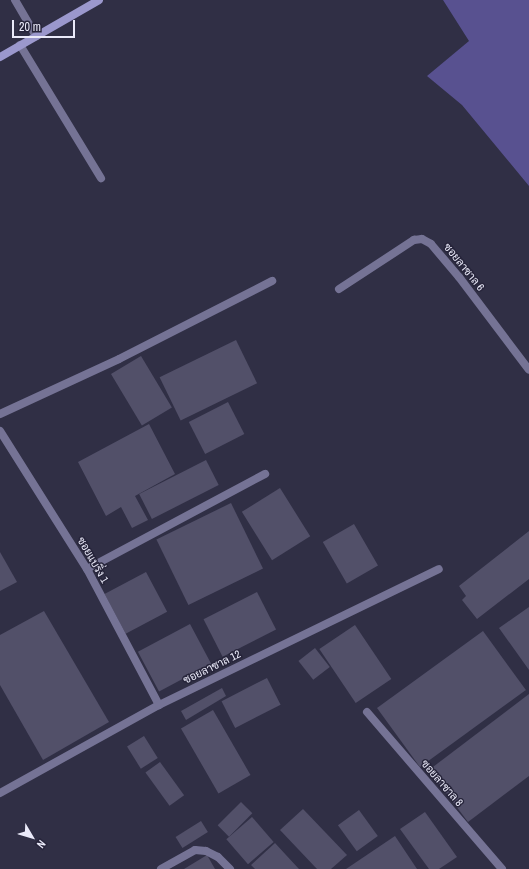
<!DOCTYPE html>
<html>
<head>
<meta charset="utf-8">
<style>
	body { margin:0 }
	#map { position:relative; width:529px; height:869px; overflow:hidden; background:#302f45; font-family:"Archivo Narrow",Sarabun,sans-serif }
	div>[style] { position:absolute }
	.green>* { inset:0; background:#585190 }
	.building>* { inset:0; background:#525069; transform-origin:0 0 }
	.minor>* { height:8px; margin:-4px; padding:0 4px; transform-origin:4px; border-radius:4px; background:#757395 }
	.secondary>* { height:8px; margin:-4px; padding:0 4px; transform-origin:4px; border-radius:4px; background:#9b98cd }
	span { translate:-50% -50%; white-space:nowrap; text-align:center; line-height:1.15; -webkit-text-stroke:3px #27253b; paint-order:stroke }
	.street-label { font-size:11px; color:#eaeaf9 }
	.north { position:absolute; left:12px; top:817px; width:40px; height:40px; -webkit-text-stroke:3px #27253b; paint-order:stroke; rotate:128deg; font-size:11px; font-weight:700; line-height:16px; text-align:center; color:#eaeaf9 }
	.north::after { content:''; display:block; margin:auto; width:14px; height:18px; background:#eaeaf9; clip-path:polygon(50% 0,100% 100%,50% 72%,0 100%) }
	.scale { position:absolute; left:12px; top:20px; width:63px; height:18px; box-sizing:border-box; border:2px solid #eaeaf9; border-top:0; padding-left:5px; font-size:12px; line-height:14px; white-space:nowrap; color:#eaeaf9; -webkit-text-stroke:3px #27253b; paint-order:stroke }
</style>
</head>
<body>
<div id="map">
	<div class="green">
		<i style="clip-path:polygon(443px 0,529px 0,529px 186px,462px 105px,427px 76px,469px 41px)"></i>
	</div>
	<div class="building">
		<i style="left:236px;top:340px;width:48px;height:85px;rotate:64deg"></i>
		<i style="left:141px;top:356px;width:60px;height:35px;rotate:59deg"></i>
		<i style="left:228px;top:402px;width:36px;height:44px;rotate:63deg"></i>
		<i style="clip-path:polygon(149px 424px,175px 474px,135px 496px,148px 520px,132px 528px,121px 507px,106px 516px,78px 462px)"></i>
		<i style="left:206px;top:460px;width:28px;height:75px;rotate:63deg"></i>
		<i style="left:280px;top:488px;width:57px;height:45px;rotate:58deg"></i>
		<i style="left:231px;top:503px;width:73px;height:83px;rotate:64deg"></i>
		<i style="left:354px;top:524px;width:48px;height:36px;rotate:60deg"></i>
		<i style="clip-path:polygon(529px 531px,529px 579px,477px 619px,462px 600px,466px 596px,459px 586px)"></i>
		<i style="clip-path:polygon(0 552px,17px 582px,0 591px)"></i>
		<i style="left:146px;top:572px;width:45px;height:47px;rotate:62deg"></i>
		<i style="left:257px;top:592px;width:42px;height:60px;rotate:63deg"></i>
		<i style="clip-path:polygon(529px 607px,529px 670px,499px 628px)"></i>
		<i style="clip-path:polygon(44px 611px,109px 722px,43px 760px,0 685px,0 635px)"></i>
		<i style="left:190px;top:624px;width:45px;height:59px;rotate:62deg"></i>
		<i style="left:355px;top:625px;width:65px;height:43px;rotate:56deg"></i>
		<i style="left:483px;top:631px;width:73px;height:131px;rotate:54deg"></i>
		<i style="left:315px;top:648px;width:24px;height:21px;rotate:52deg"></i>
		<i style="left:267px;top:678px;width:30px;height:51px;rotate:63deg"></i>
		<i style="clip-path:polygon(222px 688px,226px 696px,186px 720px,181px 711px)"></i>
		<i style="clip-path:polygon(529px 694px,529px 776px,468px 822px,429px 770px)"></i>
		<i style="left:213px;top:710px;width:75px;height:37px;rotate:60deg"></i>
		<i style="left:144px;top:736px;width:26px;height:20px;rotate:58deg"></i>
		<i style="left:160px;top:762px;width:41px;height:18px;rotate:54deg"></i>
		<i style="left:241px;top:802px;width:16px;height:33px;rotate:45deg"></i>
		<i style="clip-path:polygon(303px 809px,347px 855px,331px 869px,317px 869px,280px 830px)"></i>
		<i style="left:359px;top:810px;width:32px;height:26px;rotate:54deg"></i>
		<i style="clip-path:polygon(425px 812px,457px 857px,439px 869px,429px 869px,400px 829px)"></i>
		<i style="left:252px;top:817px;width:33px;height:34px;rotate:49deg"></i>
		<i style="left:201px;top:821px;width:13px;height:30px;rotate:58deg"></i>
		<i style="clip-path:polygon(395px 836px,417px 869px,346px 869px)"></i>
		<i style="clip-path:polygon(275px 843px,286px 855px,299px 869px,255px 869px,251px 865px)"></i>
		<i style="clip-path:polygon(207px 855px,215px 869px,184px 869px)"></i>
	</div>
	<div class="minor">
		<i style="left:15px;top:0;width:42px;rotate:59.7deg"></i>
		<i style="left:20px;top:45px;width:156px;rotate:58.7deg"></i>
		<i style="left:339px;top:289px;width:90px;rotate:-33.2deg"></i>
		<i style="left:414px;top:240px;width:8px;rotate:-7deg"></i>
		<i style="left:422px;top:239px;width:10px;rotate:29deg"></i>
		<i style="left:431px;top:244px;width:43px;rotate:49.7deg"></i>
		<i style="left:459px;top:277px;width:116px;rotate:53deg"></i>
		<i style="left:0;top:414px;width:131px;rotate:-24.8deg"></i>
		<i style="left:119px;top:359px;width:172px;rotate:-27deg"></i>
		<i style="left:0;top:431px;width:163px;rotate:57.8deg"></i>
		<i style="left:87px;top:569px;width:154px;rotate:62.1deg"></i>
		<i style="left:87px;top:569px;width:202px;rotate:-28.1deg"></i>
		<i style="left:367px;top:712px;width:207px;rotate:49.3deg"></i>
		<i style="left:0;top:793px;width:182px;rotate:-29deg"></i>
		<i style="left:159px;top:705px;width:311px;rotate:-25.9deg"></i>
		<i style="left:161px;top:869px;width:39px;rotate:-29deg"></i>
		<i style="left:195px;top:850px;width:11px;rotate:5deg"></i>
		<i style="left:206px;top:851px;width:13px;rotate:27deg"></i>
		<i style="left:218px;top:857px;width:17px;rotate:45deg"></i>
	</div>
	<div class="secondary">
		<i style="left:0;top:57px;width:114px;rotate:-29.9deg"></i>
	</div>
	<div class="street-label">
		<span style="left:464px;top:267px;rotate:51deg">ซอยลาซาล 6</span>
		<span style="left:93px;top:560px;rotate:60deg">ซอยแบริ่ง 1</span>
		<span style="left:212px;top:667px;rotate:-26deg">ซอยลาซาล 12</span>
		<span style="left:442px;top:783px;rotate:49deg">ซอยลาซาล 8</span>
	</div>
	<div class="north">N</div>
	<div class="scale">20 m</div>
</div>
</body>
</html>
